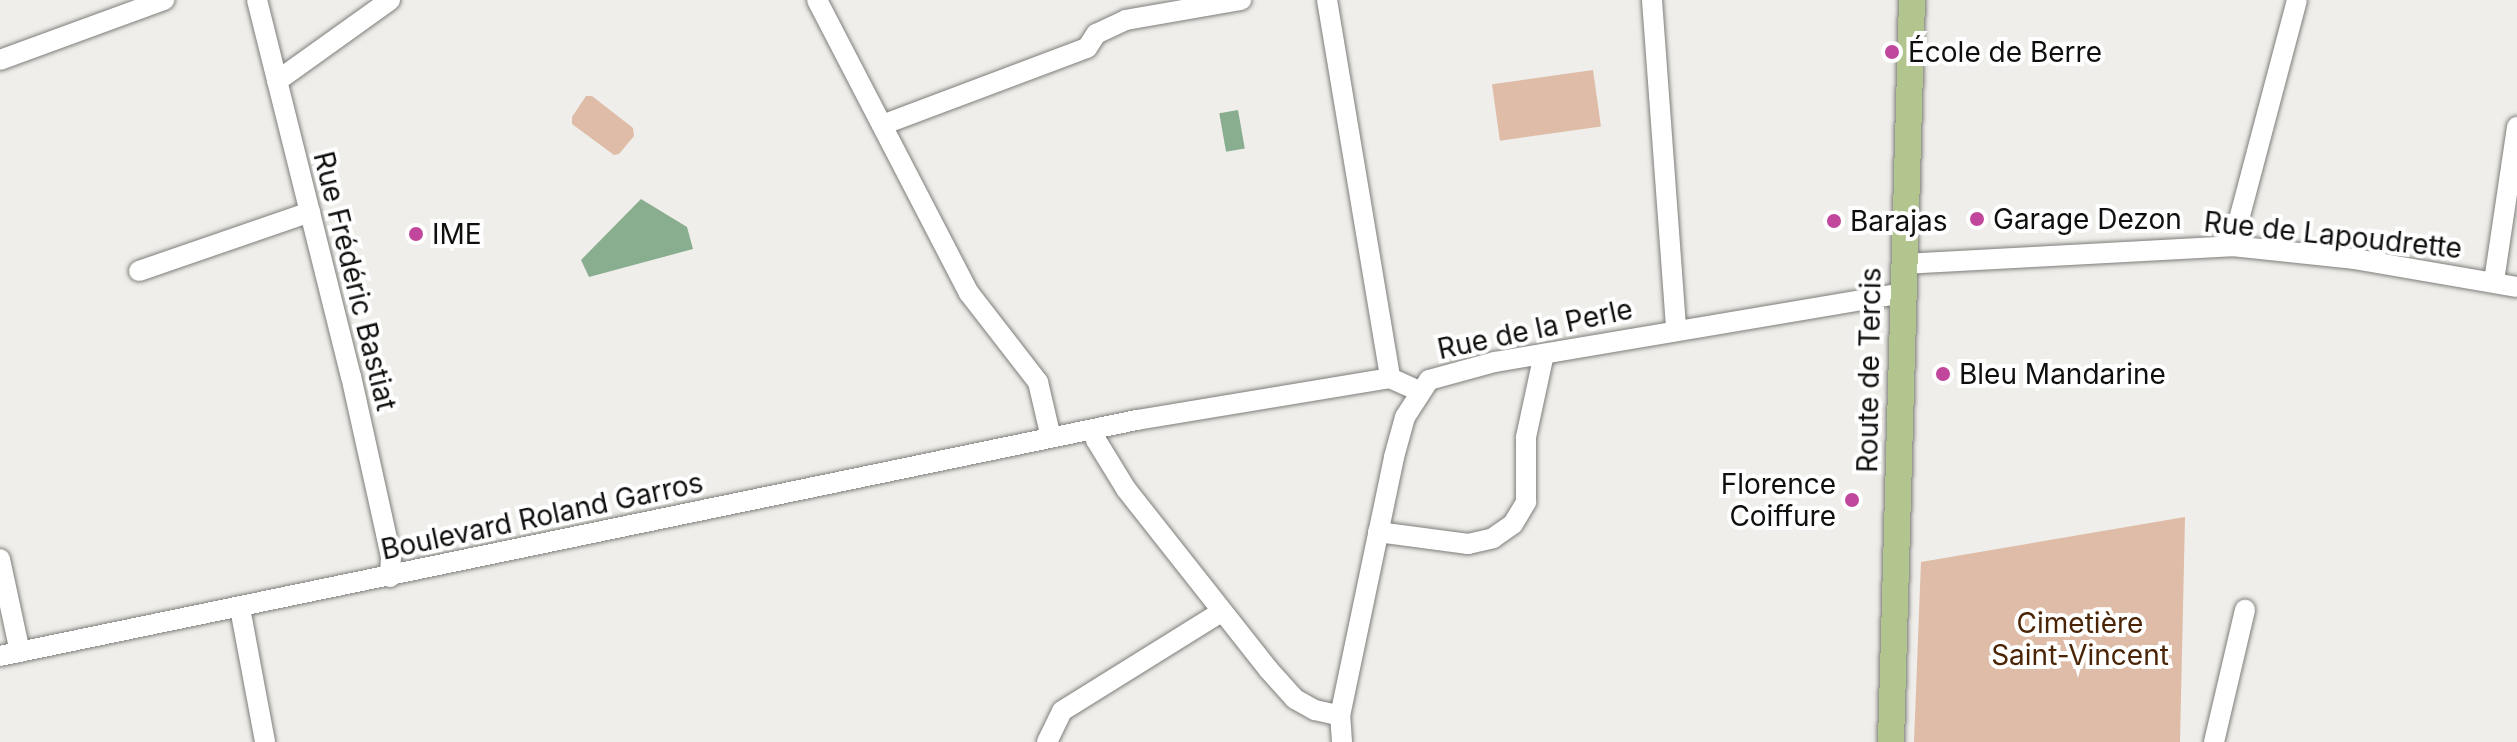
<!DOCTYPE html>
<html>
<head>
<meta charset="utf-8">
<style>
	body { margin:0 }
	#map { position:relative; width:2517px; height:742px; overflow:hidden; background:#efeeea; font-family:Inter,sans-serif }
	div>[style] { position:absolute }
	.green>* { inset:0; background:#debca7; transform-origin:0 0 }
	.water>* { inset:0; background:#89ad8f; transform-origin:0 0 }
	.roads { filter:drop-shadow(0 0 2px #7e7d7a) drop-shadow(0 0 2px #7e7d7a) }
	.minor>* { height:20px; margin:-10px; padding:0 10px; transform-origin:10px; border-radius:10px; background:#fff }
	.major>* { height:26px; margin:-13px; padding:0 13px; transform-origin:13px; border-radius:13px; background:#b2c58e }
	.dots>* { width:22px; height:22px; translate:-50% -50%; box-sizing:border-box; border:4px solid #fff; border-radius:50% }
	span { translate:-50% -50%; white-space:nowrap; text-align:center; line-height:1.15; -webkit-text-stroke:8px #fff; paint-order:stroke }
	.poi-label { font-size:28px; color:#0f0f0d }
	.left { translate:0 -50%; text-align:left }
	.right { translate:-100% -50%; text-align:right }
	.street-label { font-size:28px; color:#0f0f0d }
	.park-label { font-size:28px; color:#4b2406 }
</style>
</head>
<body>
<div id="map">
	<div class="green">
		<i style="left:1593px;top:70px;width:57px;height:102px;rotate:82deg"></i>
		<i style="clip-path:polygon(586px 96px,592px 96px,633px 128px,634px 136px,619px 154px,614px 155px,572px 124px,572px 117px)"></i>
		<i style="clip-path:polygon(2185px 517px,2180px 742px,1914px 742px,1921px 562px)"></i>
	</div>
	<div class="water">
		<i style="left:1238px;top:110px;width:39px;height:19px;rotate:80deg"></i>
		<i style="clip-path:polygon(641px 199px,687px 227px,693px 249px,589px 277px,581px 260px)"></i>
	</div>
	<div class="roads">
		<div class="minor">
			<i style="left:257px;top:0;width:388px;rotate:76deg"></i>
			<i style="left:351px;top:376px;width:184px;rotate:77.5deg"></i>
			<i style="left:391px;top:556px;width:21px;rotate:93deg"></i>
			<i style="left:817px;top:0;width:330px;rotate:62.6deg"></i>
			<i style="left:969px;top:293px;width:113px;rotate:52.2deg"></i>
			<i style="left:1038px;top:382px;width:57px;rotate:76.9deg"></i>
			<i style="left:1327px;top:0;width:383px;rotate:80.5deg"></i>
			<i style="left:1652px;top:0;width:330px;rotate:85.8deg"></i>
			<i style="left:0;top:60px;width:175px;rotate:-20.1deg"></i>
			<i style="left:277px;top:81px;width:139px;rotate:-35.6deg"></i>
			<i style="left:882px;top:125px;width:219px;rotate:-20.6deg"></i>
			<i style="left:1087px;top:48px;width:17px;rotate:-57deg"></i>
			<i style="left:1096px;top:34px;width:33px;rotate:-25deg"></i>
			<i style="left:1126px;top:20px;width:117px;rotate:-9.9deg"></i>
			<i style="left:2232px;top:246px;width:254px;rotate:-75.2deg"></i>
			<i style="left:1903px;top:264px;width:329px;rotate:-3.1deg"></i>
			<i style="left:2232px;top:246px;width:124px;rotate:6deg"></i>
			<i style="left:2355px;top:259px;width:164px;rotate:9.8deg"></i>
			<i style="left:139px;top:271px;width:181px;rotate:-19deg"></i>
			<i style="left:2494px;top:281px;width:156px;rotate:-81.5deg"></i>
			<i style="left:1095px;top:429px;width:11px;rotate:85deg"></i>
			<i style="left:1096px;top:440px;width:57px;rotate:58.5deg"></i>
			<i style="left:1126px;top:489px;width:229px;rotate:51.7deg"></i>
			<i style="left:1268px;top:669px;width:40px;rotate:48deg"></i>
			<i style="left:1295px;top:699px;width:23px;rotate:29deg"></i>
			<i style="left:1315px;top:710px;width:26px;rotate:13deg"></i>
			<i style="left:1378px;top:532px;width:91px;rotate:7.6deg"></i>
			<i style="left:1468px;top:544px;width:26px;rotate:-13deg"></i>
			<i style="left:1493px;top:538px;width:24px;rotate:-35deg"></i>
			<i style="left:1513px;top:524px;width:26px;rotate:-59deg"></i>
			<i style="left:1526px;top:502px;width:65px;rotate:-90deg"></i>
			<i style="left:1526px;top:437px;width:85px;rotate:-77.8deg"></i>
			<i style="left:0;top:559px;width:95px;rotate:77.9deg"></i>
			<i style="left:240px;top:608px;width:136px;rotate:79.4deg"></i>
			<i style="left:0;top:656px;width:1161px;rotate:-11.73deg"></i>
			<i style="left:1137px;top:420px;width:256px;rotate:-9.4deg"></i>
			<i style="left:1390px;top:378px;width:32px;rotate:24deg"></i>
			<i style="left:1047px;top:742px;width:34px;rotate:-64deg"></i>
			<i style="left:1062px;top:711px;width:187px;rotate:-31.9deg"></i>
			<i style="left:1342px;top:742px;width:26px;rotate:-94deg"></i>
			<i style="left:1340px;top:716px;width:265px;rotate:-78.2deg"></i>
			<i style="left:1394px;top:457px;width:41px;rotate:-74.6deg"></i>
			<i style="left:1405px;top:417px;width:44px;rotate:-57deg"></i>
			<i style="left:1429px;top:380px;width:68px;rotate:-15.3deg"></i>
			<i style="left:1495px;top:362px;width:414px;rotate:-9.6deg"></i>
			<i style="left:2214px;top:742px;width:136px;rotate:-76.8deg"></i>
		</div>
		<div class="major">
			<i style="left:1891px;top:742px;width:742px;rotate:-88.38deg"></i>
		</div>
	</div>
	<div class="dots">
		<i style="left:1892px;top:52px;background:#c0479b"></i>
		<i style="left:1977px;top:219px;background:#c0479b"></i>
		<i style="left:1834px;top:221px;background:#c0479b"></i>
		<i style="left:416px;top:234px;background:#c0479b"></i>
		<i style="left:1943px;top:374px;background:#c0479b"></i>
		<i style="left:1852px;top:500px;background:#c0479b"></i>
	</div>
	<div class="poi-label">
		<span class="left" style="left:1908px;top:52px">École de Berre</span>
		<span class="left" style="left:1993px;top:219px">Garage Dezon</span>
		<span class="left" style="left:1850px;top:221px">Barajas</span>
		<span class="left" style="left:432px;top:234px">IME</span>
		<span class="left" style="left:1959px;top:374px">Bleu Mandarine</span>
		<span class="right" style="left:1836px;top:500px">Florence<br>Coiffure</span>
	</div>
	<div class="street-label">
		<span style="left:2333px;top:235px;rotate:6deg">Rue de Lapoudrette</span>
		<span style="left:355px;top:281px;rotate:76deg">Rue Frédéric Bastiat</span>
		<span style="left:1535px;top:329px;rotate:-12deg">Rue de la Perle</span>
		<span style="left:1869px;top:370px;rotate:-89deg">Route de Tercis</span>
		<span style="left:542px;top:516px;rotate:-12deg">Boulevard Roland Garros</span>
	</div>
	<div class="park-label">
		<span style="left:2080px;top:639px">Cimetière<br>Saint-Vincent</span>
	</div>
</div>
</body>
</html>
